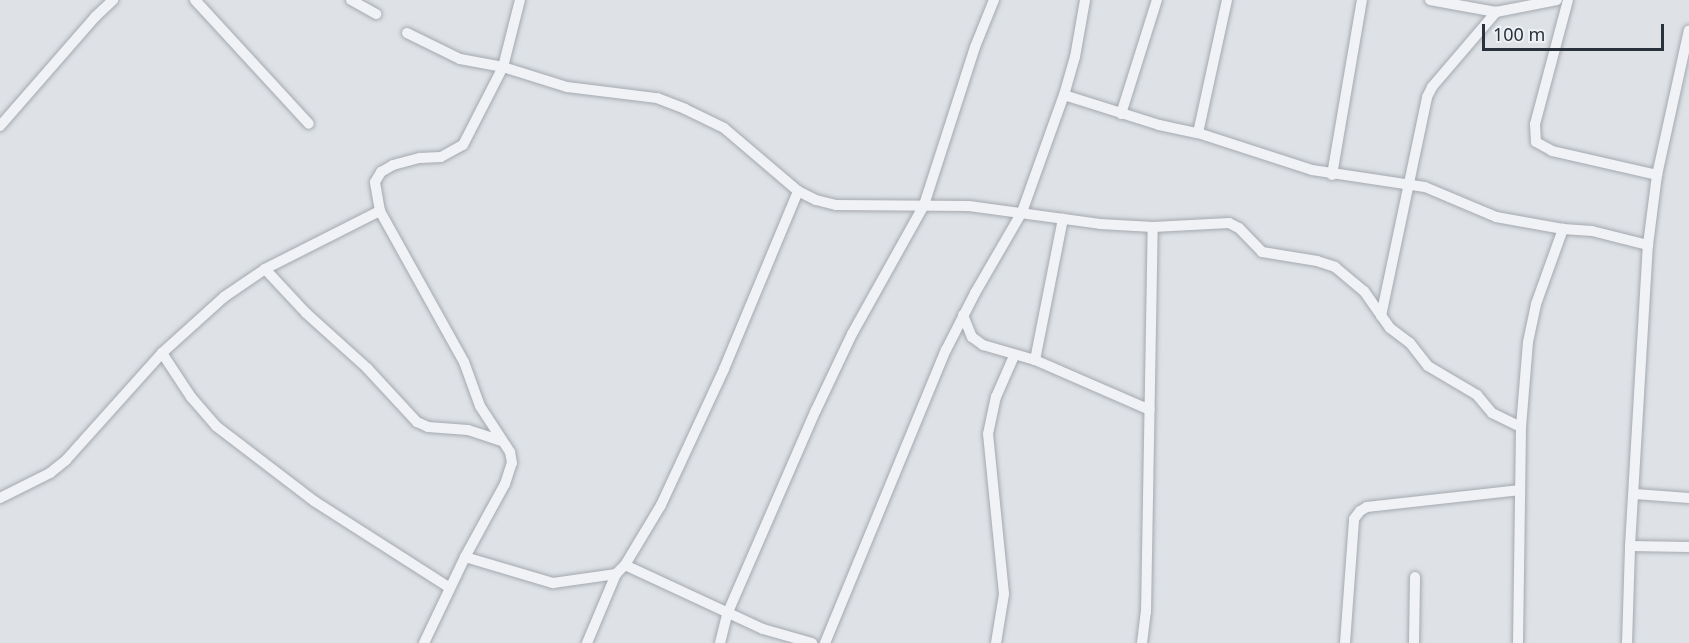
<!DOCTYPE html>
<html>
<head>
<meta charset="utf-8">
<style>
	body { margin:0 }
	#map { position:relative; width:1689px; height:643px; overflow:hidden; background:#dee2e6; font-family:"Noto Sans",sans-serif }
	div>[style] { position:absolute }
	.roads { filter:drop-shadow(0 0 2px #a4a9b0) drop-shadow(0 0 2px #a4a9b0) }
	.street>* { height:10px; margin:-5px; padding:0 5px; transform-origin:5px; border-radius:5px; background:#f1f2f5 }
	span { translate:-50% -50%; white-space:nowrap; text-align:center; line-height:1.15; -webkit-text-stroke:6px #edf1f4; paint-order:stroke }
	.scale { position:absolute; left:1482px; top:24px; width:182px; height:27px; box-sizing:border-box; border:3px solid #29313c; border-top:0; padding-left:8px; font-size:18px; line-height:21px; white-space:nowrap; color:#29313c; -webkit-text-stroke:4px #edf1f4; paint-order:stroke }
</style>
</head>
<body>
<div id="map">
	<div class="roads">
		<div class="street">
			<i style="left:195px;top:0;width:168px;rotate:47.4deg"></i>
			<i style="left:351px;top:0;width:29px;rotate:29deg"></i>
			<i style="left:1430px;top:0;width:67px;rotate:10.3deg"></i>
			<i style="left:1496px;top:12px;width:62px;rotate:-11.1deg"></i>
			<i style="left:1568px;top:0;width:128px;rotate:104.9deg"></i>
			<i style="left:1535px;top:124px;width:18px;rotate:87deg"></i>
			<i style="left:1536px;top:142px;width:18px;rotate:29deg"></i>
			<i style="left:1552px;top:151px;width:108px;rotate:12.9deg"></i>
			<i style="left:407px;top:33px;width:59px;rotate:26.1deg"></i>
			<i style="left:460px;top:59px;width:44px;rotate:10.5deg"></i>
			<i style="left:503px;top:67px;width:67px;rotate:17.4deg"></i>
			<i style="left:567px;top:87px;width:91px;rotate:7deg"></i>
			<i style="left:657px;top:98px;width:30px;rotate:21deg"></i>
			<i style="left:685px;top:109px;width:43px;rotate:26deg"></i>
			<i style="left:724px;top:128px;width:97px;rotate:40.4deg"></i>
			<i style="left:798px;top:191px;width:20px;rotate:27deg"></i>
			<i style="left:816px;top:200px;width:21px;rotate:14deg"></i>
			<i style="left:836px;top:205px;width:133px;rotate:0.4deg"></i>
			<i style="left:969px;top:206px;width:132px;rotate:7.8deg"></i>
			<i style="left:1100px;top:224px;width:53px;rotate:3.2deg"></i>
			<i style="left:1153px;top:227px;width:76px;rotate:-3deg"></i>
			<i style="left:1229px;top:223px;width:11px;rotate:27deg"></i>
			<i style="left:1239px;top:228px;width:33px;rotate:46deg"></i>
			<i style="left:1262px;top:252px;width:56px;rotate:9.3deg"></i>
			<i style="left:1317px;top:261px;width:19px;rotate:18deg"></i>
			<i style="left:1335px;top:267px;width:38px;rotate:40deg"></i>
			<i style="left:1364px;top:291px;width:45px;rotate:54.9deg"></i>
			<i style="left:1390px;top:328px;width:25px;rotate:37deg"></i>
			<i style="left:1410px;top:343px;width:29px;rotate:52deg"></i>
			<i style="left:1428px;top:366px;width:57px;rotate:30.6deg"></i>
			<i style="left:1477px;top:395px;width:23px;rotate:50deg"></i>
			<i style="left:1492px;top:413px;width:32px;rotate:26deg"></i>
			<i style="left:1064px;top:95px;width:100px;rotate:17.5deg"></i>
			<i style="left:1159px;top:125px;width:40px;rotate:12deg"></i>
			<i style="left:1198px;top:133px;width:120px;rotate:18deg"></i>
			<i style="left:1312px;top:170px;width:114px;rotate:8.6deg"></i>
			<i style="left:1425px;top:187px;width:77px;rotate:22.9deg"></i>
			<i style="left:1496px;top:217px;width:68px;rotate:10.2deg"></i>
			<i style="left:1563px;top:229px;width:29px;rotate:4deg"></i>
			<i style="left:1592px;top:231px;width:58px;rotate:14deg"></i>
			<i style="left:1121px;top:114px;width:120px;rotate:-72.5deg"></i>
			<i style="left:0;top:126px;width:145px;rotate:-48.9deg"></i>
			<i style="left:95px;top:17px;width:25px;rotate:-43deg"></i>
			<i style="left:1198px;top:133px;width:136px;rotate:-77.7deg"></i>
			<i style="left:1332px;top:175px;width:178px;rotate:-80.3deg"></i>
			<i style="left:265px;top:269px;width:60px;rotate:47deg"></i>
			<i style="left:306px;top:313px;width:82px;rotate:42deg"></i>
			<i style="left:367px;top:368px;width:74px;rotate:47.2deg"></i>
			<i style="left:417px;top:422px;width:12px;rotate:24deg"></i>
			<i style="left:428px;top:427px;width:40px;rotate:4.3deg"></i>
			<i style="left:468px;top:430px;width:36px;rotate:18deg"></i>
			<i style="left:963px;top:315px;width:24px;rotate:68deg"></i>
			<i style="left:972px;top:337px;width:14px;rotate:36deg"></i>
			<i style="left:983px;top:345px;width:54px;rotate:16.1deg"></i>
			<i style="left:1035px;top:360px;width:125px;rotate:23.5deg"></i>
			<i style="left:1381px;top:316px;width:224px;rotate:-78.1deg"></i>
			<i style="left:1427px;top:97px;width:11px;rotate:-63deg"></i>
			<i style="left:1432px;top:87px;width:99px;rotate:-49.5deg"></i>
			<i style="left:162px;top:353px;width:53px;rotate:56.6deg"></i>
			<i style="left:191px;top:397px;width:38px;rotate:49deg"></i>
			<i style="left:216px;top:426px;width:123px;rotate:37.4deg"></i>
			<i style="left:314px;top:501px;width:161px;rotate:32.6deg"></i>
			<i style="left:1035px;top:360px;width:144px;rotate:-78.8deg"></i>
			<i style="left:1635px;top:494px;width:54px;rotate:4.2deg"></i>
			<i style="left:0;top:498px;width:56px;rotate:-26.6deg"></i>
			<i style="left:50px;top:473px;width:21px;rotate:-39deg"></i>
			<i style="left:66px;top:460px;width:144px;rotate:-48.1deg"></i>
			<i style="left:162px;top:353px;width:84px;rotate:-42.1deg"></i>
			<i style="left:224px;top:297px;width:50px;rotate:-34.3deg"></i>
			<i style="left:265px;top:269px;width:129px;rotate:-26.8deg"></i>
			<i style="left:1630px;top:546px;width:59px;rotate:1deg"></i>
			<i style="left:465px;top:557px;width:92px;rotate:16.5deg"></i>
			<i style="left:553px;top:583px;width:64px;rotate:-8.1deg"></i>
			<i style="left:625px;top:565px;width:152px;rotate:24.9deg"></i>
			<i style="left:763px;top:629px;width:51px;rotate:15.9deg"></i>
			<i style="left:424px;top:643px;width:95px;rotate:-64.5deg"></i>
			<i style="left:465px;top:557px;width:83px;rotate:-61.3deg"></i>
			<i style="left:505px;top:484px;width:22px;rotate:-72deg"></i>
			<i style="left:512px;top:463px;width:11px;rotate:-100deg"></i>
			<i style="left:510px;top:452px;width:55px;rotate:-123.1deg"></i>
			<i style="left:480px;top:406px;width:47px;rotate:-110deg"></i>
			<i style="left:464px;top:362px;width:173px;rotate:-119.1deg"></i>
			<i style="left:380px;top:211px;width:29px;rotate:-100deg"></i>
			<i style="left:375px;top:182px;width:12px;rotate:-59deg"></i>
			<i style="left:381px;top:172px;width:14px;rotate:-30deg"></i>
			<i style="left:393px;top:165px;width:28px;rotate:-15deg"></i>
			<i style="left:420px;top:158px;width:21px;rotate:-3deg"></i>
			<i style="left:441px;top:157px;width:25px;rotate:-29deg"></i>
			<i style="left:463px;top:145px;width:88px;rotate:-62.9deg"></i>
			<i style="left:503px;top:67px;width:69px;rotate:-75.8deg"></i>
			<i style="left:587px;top:643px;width:75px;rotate:-67.2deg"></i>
			<i style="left:616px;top:574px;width:13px;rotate:-45deg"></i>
			<i style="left:625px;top:565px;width:70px;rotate:-59deg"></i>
			<i style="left:661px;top:505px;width:150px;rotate:-65.1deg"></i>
			<i style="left:724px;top:369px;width:193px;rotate:-67.4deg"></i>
			<i style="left:720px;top:643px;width:32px;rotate:-76deg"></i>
			<i style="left:728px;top:612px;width:220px;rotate:-66.5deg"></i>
			<i style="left:816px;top:410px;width:84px;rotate:-64.7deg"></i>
			<i style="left:852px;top:334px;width:148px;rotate:-60.8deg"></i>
			<i style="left:924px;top:205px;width:166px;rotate:-72.1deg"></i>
			<i style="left:975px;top:47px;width:51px;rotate:-68deg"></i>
			<i style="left:825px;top:643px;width:317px;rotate:-67.6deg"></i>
			<i style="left:946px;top:350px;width:64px;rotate:-63deg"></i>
			<i style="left:975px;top:293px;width:94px;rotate:-59.9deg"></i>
			<i style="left:1022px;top:212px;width:124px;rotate:-70.3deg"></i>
			<i style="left:1064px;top:95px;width:40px;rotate:-74deg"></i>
			<i style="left:1075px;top:57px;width:58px;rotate:-80deg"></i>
			<i style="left:996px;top:643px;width:50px;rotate:-80.7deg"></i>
			<i style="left:1004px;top:594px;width:161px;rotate:-95.7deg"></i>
			<i style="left:988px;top:434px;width:38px;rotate:-78deg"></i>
			<i style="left:996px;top:397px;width:45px;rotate:-66.3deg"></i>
			<i style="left:1142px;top:643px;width:31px;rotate:-83deg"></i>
			<i style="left:1146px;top:612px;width:385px;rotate:-89deg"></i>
			<i style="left:1345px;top:643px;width:124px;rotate:-85.8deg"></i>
			<i style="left:1354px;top:519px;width:10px;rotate:-53deg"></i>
			<i style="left:1360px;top:511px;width:8px;rotate:-30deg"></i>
			<i style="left:1367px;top:507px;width:154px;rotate:-6.3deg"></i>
			<i style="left:1414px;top:643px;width:66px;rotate:-89.1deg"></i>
			<i style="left:1518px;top:643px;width:216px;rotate:-89.2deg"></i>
			<i style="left:1521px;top:427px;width:85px;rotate:-85.3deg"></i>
			<i style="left:1528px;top:342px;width:39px;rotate:-78deg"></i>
			<i style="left:1536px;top:304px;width:80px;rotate:-70.2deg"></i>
			<i style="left:1627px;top:643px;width:97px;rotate:-88.2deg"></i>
			<i style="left:1630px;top:546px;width:302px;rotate:-86.6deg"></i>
			<i style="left:1648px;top:245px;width:71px;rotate:-82.7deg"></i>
			<i style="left:1657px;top:175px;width:148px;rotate:-77.6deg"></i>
		</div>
	</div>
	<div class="scale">100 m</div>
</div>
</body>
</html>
